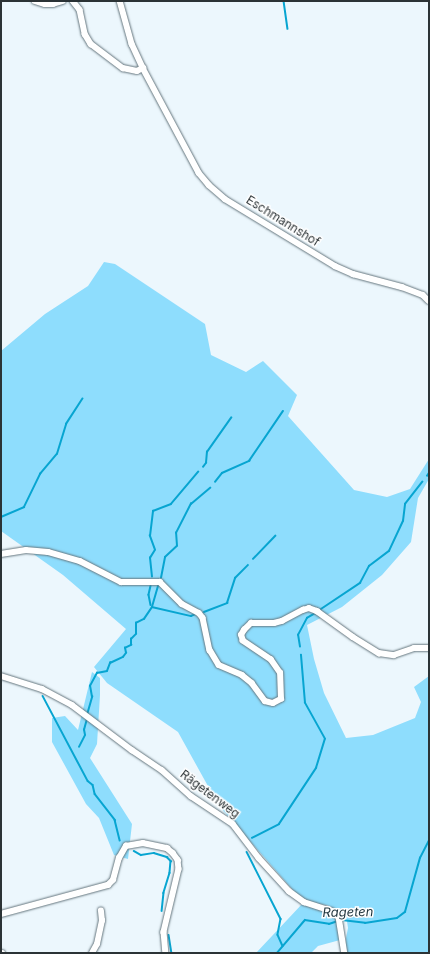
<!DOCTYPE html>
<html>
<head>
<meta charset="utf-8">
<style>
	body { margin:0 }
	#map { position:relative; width:430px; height:954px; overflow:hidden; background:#ecf7fd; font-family:Inter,sans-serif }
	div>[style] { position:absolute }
	.green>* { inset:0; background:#8eddfd }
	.stream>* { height:1.5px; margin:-0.75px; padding:0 0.75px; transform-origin:0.75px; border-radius:0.75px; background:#07a5d1 }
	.roads { filter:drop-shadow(0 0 1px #65767e) drop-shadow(0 0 1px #65767e) }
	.minor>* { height:5.5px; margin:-2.75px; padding:0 2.75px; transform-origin:2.75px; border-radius:2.75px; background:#fff }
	span { translate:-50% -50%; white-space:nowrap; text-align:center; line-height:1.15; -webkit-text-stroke:3px #fff; paint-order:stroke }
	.street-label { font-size:12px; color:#2b3336 }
	.water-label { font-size:13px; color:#1f343d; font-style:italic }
	.frame { position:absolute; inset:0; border:2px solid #2b3336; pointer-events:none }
</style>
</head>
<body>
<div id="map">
	<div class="green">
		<i style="clip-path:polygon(104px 262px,115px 264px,205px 324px,211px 355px,246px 372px,263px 361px,297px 395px,288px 416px,354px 490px,387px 497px,410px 489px,429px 459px,429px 479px,418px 498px,411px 542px,382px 575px,342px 607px,307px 625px,314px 659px,324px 693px,346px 738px,373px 735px,415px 718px,421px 702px,414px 687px,429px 676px,429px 953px,346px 953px,346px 938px,348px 928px,346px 915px,327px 905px,316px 904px,299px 897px,219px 806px,178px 732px,107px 683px,94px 667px,126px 629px,63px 575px,1px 531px,1px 351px,45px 314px,88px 286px)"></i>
		<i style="clip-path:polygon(92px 672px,100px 678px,100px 695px,97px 744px,90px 758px,132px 824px,128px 859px,114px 855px,99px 818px,86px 804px,52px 742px,52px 718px,65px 716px,78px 730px)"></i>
		<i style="clip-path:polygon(303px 903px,337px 916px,340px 940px,318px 946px,311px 953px,256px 953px)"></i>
	</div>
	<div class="stream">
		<i style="left:284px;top:1px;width:28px;rotate:82deg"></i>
		<i style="left:203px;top:467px;width:5px;rotate:-53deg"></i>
		<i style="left:206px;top:463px;width:11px;rotate:-85deg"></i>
		<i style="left:207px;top:452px;width:42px;rotate:-54.8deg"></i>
		<i style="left:427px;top:476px;width:4px;rotate:-56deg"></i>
		<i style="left:215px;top:482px;width:11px;rotate:-52deg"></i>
		<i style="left:222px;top:473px;width:30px;rotate:-24deg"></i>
		<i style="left:249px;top:461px;width:60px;rotate:-55.8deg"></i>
		<i style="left:1px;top:517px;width:25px;rotate:-23deg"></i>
		<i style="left:24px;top:507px;width:37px;rotate:-64deg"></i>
		<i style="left:40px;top:474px;width:26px;rotate:-50deg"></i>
		<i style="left:57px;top:454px;width:31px;rotate:-73deg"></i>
		<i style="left:66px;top:424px;width:30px;rotate:-57deg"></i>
		<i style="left:253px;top:559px;width:32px;rotate:-46deg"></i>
		<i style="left:152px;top:577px;width:19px;rotate:-96deg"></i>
		<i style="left:150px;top:558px;width:9px;rotate:-58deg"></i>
		<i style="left:155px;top:550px;width:15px;rotate:-110deg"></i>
		<i style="left:150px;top:536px;width:25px;rotate:-83deg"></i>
		<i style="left:153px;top:511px;width:19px;rotate:-21deg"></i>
		<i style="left:171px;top:504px;width:42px;rotate:-49.8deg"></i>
		<i style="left:161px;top:578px;width:21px;rotate:-79deg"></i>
		<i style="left:165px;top:557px;width:16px;rotate:-43deg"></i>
		<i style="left:177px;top:546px;width:13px;rotate:-94deg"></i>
		<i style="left:176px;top:533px;width:33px;rotate:-63deg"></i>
		<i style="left:191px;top:504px;width:25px;rotate:-40deg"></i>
		<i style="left:151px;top:586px;width:9px;rotate:103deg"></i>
		<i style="left:149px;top:595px;width:10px;rotate:79deg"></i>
		<i style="left:152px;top:607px;width:40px;rotate:13deg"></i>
		<i style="left:191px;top:616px;width:5px;rotate:-22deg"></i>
		<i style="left:321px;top:609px;width:47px;rotate:-33.7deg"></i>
		<i style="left:360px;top:583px;width:19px;rotate:-62deg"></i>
		<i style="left:369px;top:566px;width:25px;rotate:-37deg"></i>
		<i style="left:389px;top:551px;width:33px;rotate:-65deg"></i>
		<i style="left:403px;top:521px;width:17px;rotate:-83deg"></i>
		<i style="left:405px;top:504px;width:28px;rotate:-52deg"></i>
		<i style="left:204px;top:612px;width:25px;rotate:-21deg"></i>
		<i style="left:227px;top:603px;width:26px;rotate:-72deg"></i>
		<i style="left:235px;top:578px;width:18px;rotate:-45deg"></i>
		<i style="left:300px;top:647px;width:12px;rotate:-99deg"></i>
		<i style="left:298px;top:635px;width:19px;rotate:-62deg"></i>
		<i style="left:307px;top:618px;width:8px;rotate:-30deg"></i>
		<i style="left:43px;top:696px;width:96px;rotate:62.1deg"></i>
		<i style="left:88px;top:781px;width:6px;rotate:39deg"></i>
		<i style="left:93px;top:785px;width:9px;rotate:77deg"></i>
		<i style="left:95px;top:794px;width:33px;rotate:52deg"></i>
		<i style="left:115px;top:820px;width:21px;rotate:76deg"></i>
		<i style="left:87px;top:715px;width:19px;rotate:-74deg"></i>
		<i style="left:92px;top:697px;width:11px;rotate:-100deg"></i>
		<i style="left:90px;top:686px;width:15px;rotate:-62deg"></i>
		<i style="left:97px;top:673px;width:10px;rotate:-11deg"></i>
		<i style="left:107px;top:671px;width:9px;rotate:-69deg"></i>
		<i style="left:110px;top:663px;width:14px;rotate:-25deg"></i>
		<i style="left:123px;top:657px;width:5px;rotate:-53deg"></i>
		<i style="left:126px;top:653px;width:5px;rotate:-101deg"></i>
		<i style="left:125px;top:648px;width:7px;rotate:-27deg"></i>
		<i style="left:131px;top:645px;width:6px;rotate:-90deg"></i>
		<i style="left:131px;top:639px;width:7px;rotate:-45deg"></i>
		<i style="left:136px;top:634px;width:11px;rotate:-90deg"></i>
		<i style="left:136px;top:623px;width:9px;rotate:-27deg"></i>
		<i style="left:144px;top:619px;width:14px;rotate:-56deg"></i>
		<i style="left:152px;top:607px;width:22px;rotate:-74deg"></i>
		<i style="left:79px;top:747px;width:13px;rotate:-63deg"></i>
		<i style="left:85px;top:735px;width:5px;rotate:-101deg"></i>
		<i style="left:84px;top:730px;width:11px;rotate:-75deg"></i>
		<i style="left:252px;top:838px;width:30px;rotate:-27deg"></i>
		<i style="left:279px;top:824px;width:67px;rotate:-56.5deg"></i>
		<i style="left:316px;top:768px;width:30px;rotate:-73deg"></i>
		<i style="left:325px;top:739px;width:41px;rotate:-119.1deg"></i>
		<i style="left:305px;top:703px;width:48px;rotate:-94.8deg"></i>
		<i style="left:134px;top:851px;width:8px;rotate:30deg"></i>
		<i style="left:141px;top:855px;width:13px;rotate:-9deg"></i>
		<i style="left:154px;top:853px;width:14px;rotate:17deg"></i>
		<i style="left:167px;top:857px;width:6px;rotate:45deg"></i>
		<i style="left:171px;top:861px;width:12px;rotate:95deg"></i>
		<i style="left:170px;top:873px;width:21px;rotate:107deg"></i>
		<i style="left:164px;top:893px;width:18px;rotate:96deg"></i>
		<i style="left:247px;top:852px;width:75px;rotate:63.1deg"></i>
		<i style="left:281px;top:919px;width:16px;rotate:101deg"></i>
		<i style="left:278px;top:935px;width:12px;rotate:66deg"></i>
		<i style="left:342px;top:920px;width:23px;rotate:7deg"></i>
		<i style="left:365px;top:923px;width:32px;rotate:-9deg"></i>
		<i style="left:397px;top:918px;width:10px;rotate:-37deg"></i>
		<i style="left:405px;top:912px;width:56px;rotate:-74.5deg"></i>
		<i style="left:420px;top:858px;width:20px;rotate:-63deg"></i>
		<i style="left:169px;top:935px;width:18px;rotate:81deg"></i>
		<i style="left:277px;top:953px;width:43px;rotate:-49.7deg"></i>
		<i style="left:305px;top:920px;width:24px;rotate:9deg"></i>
		<i style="left:329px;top:924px;width:9px;rotate:-18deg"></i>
	</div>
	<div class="roads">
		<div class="minor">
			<i style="left:35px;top:1px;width:10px;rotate:17deg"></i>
			<i style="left:45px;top:4px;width:8px"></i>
			<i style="left:53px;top:4px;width:10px;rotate:-17deg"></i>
			<i style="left:73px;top:1px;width:11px;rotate:52deg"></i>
			<i style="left:80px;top:10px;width:25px;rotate:78deg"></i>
			<i style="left:85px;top:34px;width:12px;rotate:59deg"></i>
			<i style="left:91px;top:44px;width:40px;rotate:37deg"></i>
			<i style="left:123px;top:68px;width:14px;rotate:12deg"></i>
			<i style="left:137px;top:71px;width:7px;rotate:-27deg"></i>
			<i style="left:120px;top:1px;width:45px;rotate:74.4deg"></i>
			<i style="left:132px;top:44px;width:26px;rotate:65deg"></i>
			<i style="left:143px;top:68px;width:119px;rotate:61.9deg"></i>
			<i style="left:199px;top:173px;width:16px;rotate:50deg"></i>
			<i style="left:209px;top:185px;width:21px;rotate:41deg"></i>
			<i style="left:225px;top:199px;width:129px;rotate:31.3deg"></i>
			<i style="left:335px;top:266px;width:20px;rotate:24deg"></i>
			<i style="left:353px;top:274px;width:51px;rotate:14.9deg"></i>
			<i style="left:402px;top:287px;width:22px;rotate:21deg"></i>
			<i style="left:423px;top:295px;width:8px;rotate:45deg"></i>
			<i style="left:1px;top:554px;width:25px;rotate:-9deg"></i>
			<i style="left:26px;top:550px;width:22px;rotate:5deg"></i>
			<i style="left:48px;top:552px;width:33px;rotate:16deg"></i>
			<i style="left:80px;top:561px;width:46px;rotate:27.1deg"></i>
			<i style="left:121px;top:582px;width:39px"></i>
			<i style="left:160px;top:582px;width:31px;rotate:45deg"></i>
			<i style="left:182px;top:604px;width:19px;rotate:28deg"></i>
			<i style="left:199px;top:613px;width:6px;rotate:51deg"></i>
			<i style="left:203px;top:618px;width:33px;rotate:78deg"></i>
			<i style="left:210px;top:650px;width:17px;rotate:59deg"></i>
			<i style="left:219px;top:665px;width:25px;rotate:23deg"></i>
			<i style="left:242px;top:675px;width:13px;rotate:39deg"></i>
			<i style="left:252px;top:683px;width:22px;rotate:54deg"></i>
			<i style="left:265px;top:701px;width:8px;rotate:14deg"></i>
			<i style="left:273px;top:703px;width:9px;rotate:-27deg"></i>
			<i style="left:281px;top:699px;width:26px;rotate:-92deg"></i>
			<i style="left:280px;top:673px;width:16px;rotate:-125deg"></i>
			<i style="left:271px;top:660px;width:34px;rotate:-146deg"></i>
			<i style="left:243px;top:641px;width:6px;rotate:-108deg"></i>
			<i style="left:241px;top:635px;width:6px;rotate:-59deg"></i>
			<i style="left:244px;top:630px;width:10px;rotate:-45deg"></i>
			<i style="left:251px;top:623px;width:23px"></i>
			<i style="left:274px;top:623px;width:8px;rotate:-14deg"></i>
			<i style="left:282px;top:621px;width:24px;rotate:-28deg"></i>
			<i style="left:303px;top:610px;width:6px;rotate:-18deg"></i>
			<i style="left:309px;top:608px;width:9px;rotate:21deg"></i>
			<i style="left:317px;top:611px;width:44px;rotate:35.8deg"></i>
			<i style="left:353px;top:637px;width:31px;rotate:32deg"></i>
			<i style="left:379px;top:653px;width:15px;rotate:8deg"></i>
			<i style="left:394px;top:655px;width:21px;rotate:-19deg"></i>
			<i style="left:414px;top:648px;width:15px"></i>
			<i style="left:1px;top:676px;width:43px;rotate:17.6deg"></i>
			<i style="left:42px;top:689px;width:34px;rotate:28deg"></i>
			<i style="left:72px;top:705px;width:75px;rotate:36.9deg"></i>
			<i style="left:132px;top:750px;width:36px;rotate:34deg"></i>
			<i style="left:162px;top:770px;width:39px;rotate:42deg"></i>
			<i style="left:191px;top:796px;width:50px;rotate:33.7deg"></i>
			<i style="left:233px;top:824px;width:43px;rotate:52.6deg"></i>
			<i style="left:259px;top:858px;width:45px;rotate:47.7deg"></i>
			<i style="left:289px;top:891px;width:19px;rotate:36deg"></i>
			<i style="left:304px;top:902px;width:29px;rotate:18deg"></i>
			<i style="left:332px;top:911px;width:9px;rotate:41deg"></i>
			<i style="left:339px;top:917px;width:36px;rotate:81deg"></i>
			<i style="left:1px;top:914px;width:111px;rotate:-15.2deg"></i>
			<i style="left:108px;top:885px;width:7px;rotate:-45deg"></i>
			<i style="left:113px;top:880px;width:23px;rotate:-75deg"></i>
			<i style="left:119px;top:858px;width:14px;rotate:-60deg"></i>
			<i style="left:126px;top:846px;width:17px;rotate:-10deg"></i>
			<i style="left:143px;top:843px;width:25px;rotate:12deg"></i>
			<i style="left:167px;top:848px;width:8px;rotate:40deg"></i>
			<i style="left:173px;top:853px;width:9px;rotate:54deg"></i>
			<i style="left:178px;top:860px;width:9px;rotate:84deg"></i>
			<i style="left:179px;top:869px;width:65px;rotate:103.4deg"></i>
			<i style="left:164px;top:932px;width:21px;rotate:85deg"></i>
			<i style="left:1px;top:953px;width:1px"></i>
			<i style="left:92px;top:953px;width:10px;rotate:-61deg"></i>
			<i style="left:97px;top:944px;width:24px;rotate:-78deg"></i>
			<i style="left:102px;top:921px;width:10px;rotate:-96deg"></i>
		</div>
	</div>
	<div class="street-label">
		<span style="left:283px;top:221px;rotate:32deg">Eschmannshof</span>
		<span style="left:210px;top:794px;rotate:37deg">Rägetenweg</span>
	</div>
	<div class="water-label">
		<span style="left:348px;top:912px;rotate:-1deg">Rageten</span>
	</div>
	<div class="frame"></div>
</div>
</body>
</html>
